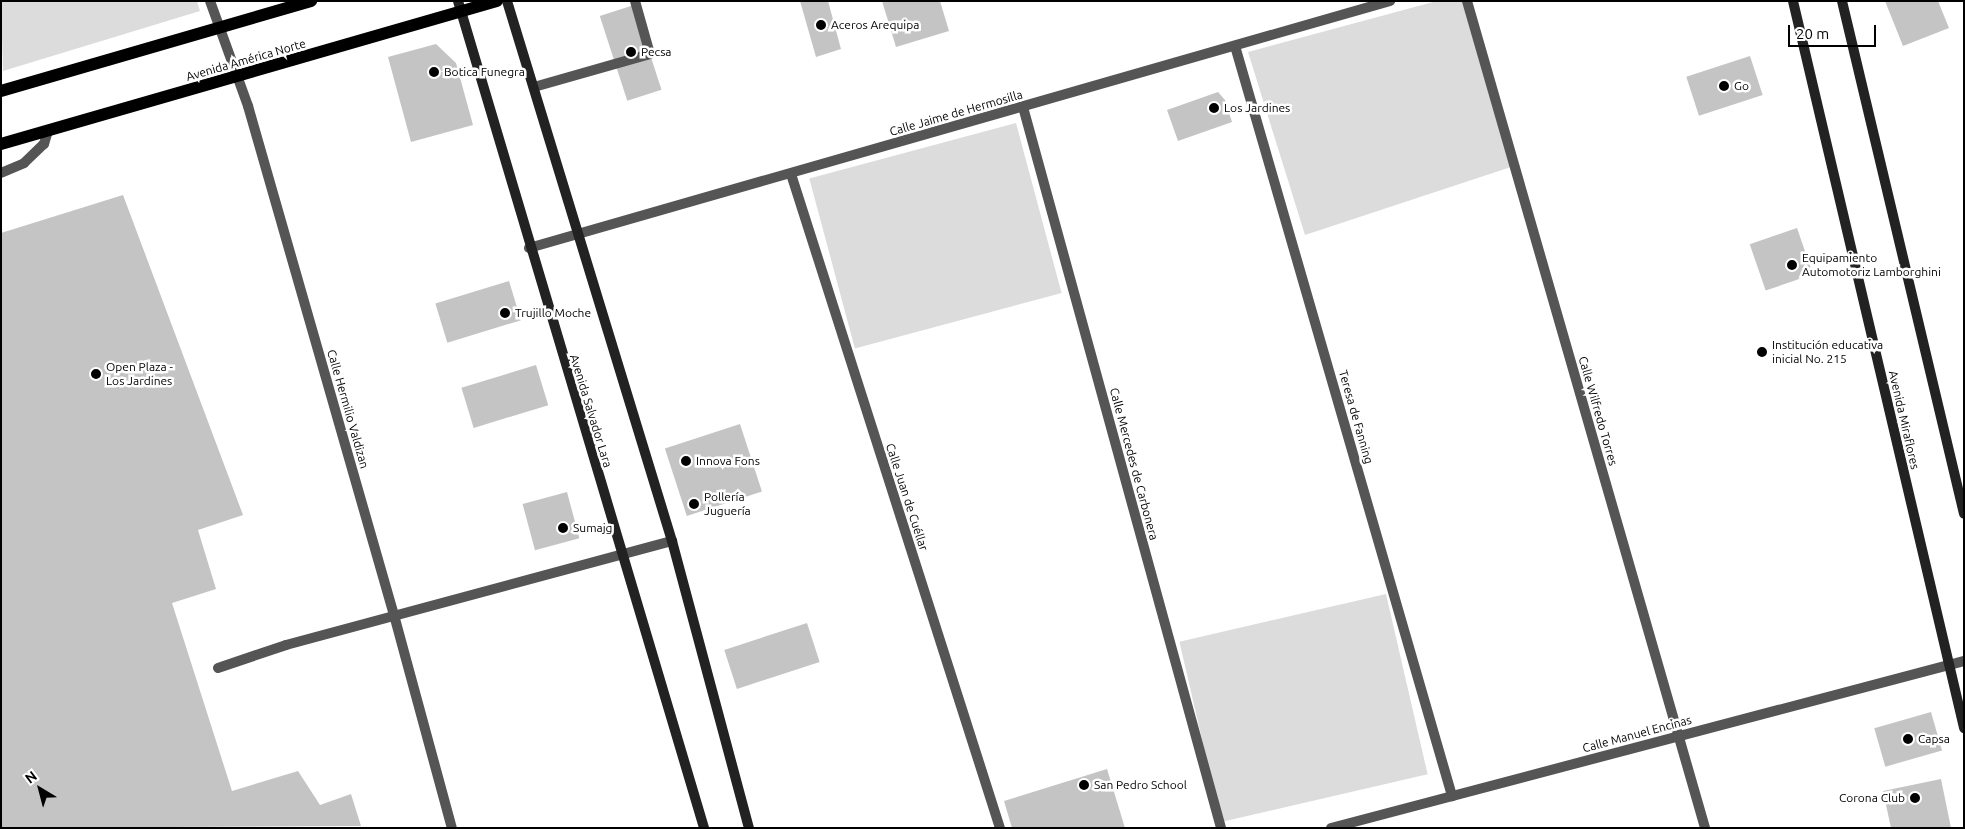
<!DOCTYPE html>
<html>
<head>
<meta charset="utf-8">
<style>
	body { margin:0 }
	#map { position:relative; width:1965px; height:829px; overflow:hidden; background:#fff; font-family:Ubuntu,sans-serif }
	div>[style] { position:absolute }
	.green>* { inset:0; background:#dcdcdc; transform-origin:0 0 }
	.building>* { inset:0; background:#c4c4c4; transform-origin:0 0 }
	.lane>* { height:10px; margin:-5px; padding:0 5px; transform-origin:5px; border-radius:5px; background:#555 }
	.street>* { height:10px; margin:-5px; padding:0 5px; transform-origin:5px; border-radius:5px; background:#555 }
	.secondary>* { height:10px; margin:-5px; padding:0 5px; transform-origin:5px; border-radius:5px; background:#222 }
	.primary>* { height:12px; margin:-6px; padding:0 6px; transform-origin:6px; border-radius:6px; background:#000 }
	.dots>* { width:14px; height:14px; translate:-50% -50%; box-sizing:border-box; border:2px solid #fff; border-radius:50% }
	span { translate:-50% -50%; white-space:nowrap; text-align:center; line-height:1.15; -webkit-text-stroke:5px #fff; paint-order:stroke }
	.poi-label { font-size:12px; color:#000 }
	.left { translate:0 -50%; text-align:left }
	.right { translate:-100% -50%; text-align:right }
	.street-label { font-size:12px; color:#000 }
	.frame { position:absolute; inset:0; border:2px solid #000; pointer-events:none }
	.north { position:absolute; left:15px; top:764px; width:50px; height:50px; -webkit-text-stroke:4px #fff; paint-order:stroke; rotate:323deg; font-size:14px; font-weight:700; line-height:20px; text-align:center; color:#000 }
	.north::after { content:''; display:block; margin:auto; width:18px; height:22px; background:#000; clip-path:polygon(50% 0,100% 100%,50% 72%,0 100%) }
	.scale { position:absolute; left:1788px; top:25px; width:88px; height:22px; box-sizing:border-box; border:2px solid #000; border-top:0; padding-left:6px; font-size:15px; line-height:18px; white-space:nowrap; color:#000; -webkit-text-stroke:4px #fff; paint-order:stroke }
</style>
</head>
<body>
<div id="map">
	<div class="green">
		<i style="clip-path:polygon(1px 1px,197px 1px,200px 11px,3px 71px)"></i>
		<i style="clip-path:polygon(1437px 1px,1471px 1px,1514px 166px,1305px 235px,1248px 52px)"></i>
		<i style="left:1016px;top:123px;width:176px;height:214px;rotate:75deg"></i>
		<i style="left:1386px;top:594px;width:185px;height:212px;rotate:77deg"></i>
	</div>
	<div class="building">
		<i style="clip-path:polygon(800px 1px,828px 1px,841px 49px,816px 57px)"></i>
		<i style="clip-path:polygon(882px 1px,940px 1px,949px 31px,896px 47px)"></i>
		<i style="clip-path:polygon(1885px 1px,1938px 1px,1949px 28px,1903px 46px)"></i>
		<i style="left:634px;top:5px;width:89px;height:36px;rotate:72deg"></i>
		<i style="clip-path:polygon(436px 44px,456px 63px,473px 125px,411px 142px,388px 57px)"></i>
		<i style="left:1750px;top:56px;width:41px;height:67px;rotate:72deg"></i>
		<i style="clip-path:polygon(1218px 92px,1225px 100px,1232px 122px,1178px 141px,1167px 110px)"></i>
		<i style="clip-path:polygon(123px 195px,243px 515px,198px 530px,216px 589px,172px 603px,232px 791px,298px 771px,320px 805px,351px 794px,361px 826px,1px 828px,1px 233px)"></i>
		<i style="left:1797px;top:228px;width:49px;height:50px;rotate:71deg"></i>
		<i style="left:509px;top:281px;width:41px;height:77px;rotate:73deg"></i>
		<i style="left:536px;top:365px;width:42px;height:78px;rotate:73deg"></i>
		<i style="left:740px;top:424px;width:71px;height:79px;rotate:72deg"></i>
		<i style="left:567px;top:492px;width:48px;height:46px;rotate:75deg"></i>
		<i style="left:807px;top:623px;width:41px;height:87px;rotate:72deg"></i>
		<i style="left:1931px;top:712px;width:40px;height:59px;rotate:74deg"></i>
		<i style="clip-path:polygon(1107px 769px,1125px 828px,1012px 828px,1004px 801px)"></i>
		<i style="clip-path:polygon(1941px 779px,1951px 828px,1891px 828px,1883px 791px)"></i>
	</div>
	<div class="lane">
		<i style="left:534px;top:87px;width:121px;rotate:-15.9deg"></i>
		<i style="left:650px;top:54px;width:55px;rotate:-105.8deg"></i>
		<i style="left:1px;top:173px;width:25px;rotate:-23deg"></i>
		<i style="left:24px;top:163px;width:28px;rotate:-44deg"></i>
		<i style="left:44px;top:144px;width:14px;rotate:-73deg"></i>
		<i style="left:218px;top:668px;width:72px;rotate:-18.7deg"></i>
	</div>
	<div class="street">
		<i style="left:210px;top:1px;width:112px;rotate:70.1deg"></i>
		<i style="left:248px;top:106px;width:530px;rotate:74deg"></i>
		<i style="left:394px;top:615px;width:221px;rotate:74.8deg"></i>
		<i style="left:1467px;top:1px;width:861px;rotate:73.94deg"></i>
		<i style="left:1235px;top:46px;width:781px;rotate:73.86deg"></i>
		<i style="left:1023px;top:107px;width:748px;rotate:74.64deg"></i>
		<i style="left:791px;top:174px;width:687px;rotate:72.28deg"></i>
		<i style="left:529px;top:248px;width:896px;rotate:-16.01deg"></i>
		<i style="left:286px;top:645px;width:400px;rotate:-15.1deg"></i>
		<i style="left:1331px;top:828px;width:655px;rotate:-14.78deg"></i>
	</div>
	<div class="secondary">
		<i style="left:458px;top:1px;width:863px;rotate:73.43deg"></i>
		<i style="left:507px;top:1px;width:565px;rotate:73.01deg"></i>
		<i style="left:672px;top:541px;width:297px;rotate:75deg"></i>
		<i style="left:1793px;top:1px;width:747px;rotate:76.76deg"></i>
		<i style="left:1842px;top:1px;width:527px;rotate:76.62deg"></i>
	</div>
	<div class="primary">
		<i style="left:1px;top:91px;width:323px;rotate:-16.2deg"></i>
		<i style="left:1px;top:144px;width:516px;rotate:-16.08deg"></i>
	</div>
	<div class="dots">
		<i style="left:821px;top:25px;background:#000"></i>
		<i style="left:631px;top:52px;background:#000"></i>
		<i style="left:434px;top:72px;background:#000"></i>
		<i style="left:1724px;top:86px;background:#000"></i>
		<i style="left:1214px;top:108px;background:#000"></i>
		<i style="left:1792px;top:265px;background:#000"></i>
		<i style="left:505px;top:313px;background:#000"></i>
		<i style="left:1762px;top:352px;background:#000"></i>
		<i style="left:96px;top:374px;background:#000"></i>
		<i style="left:686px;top:461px;background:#000"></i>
		<i style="left:694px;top:504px;background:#000"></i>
		<i style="left:563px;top:528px;background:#000"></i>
		<i style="left:1908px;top:739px;background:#000"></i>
		<i style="left:1084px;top:785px;background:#000"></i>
		<i style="left:1915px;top:798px;background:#000"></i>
	</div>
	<div class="poi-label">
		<span class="left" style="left:831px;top:25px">Aceros Arequipa</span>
		<span class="left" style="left:641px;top:52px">Pecsa</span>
		<span class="left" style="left:444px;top:72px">Botica Funegra</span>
		<span class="left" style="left:1734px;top:86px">Go</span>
		<span class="left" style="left:1224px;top:108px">Los Jardines</span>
		<span class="left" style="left:1802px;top:265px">Equipamiento<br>Automotoriz Lamborghini</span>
		<span class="left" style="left:515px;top:313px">Trujillo Moche</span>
		<span class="left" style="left:1772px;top:352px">Institución educativa<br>inicial No. 215</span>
		<span class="left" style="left:106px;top:374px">Open Plaza -<br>Los Jardines</span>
		<span class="left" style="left:696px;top:461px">Innova Fons</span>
		<span class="left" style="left:704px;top:504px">Pollería<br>Juguería</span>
		<span class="left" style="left:573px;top:528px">Sumajg</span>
		<span class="left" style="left:1918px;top:739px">Capsa</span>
		<span class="left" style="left:1094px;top:785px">San Pedro School</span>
		<span class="right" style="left:1905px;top:798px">Corona Club</span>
	</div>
	<div class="street-label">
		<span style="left:246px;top:60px;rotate:-16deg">Avenida América Norte</span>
		<span style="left:956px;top:113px;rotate:-16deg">Calle Jaime de Hermosilla</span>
		<span style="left:348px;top:409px;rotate:74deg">Calle Hermilio Valdizan</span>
		<span style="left:591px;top:411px;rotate:73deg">Avenida Salvador Lara</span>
		<span style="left:1598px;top:411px;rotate:74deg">Calle Wilfredo Torres</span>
		<span style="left:1356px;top:417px;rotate:74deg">Teresa de Fanning</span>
		<span style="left:1904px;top:420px;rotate:77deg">Avenida Miraflores</span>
		<span style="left:1134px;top:464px;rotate:75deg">Calle Mercedes de Carbonera</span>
		<span style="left:907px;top:497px;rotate:72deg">Calle Juan de Cuéllar</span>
		<span style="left:1637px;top:734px;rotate:-15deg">Calle Manuel Encinas</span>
	</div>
	<div class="frame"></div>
	<div class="north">N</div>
	<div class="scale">20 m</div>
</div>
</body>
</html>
